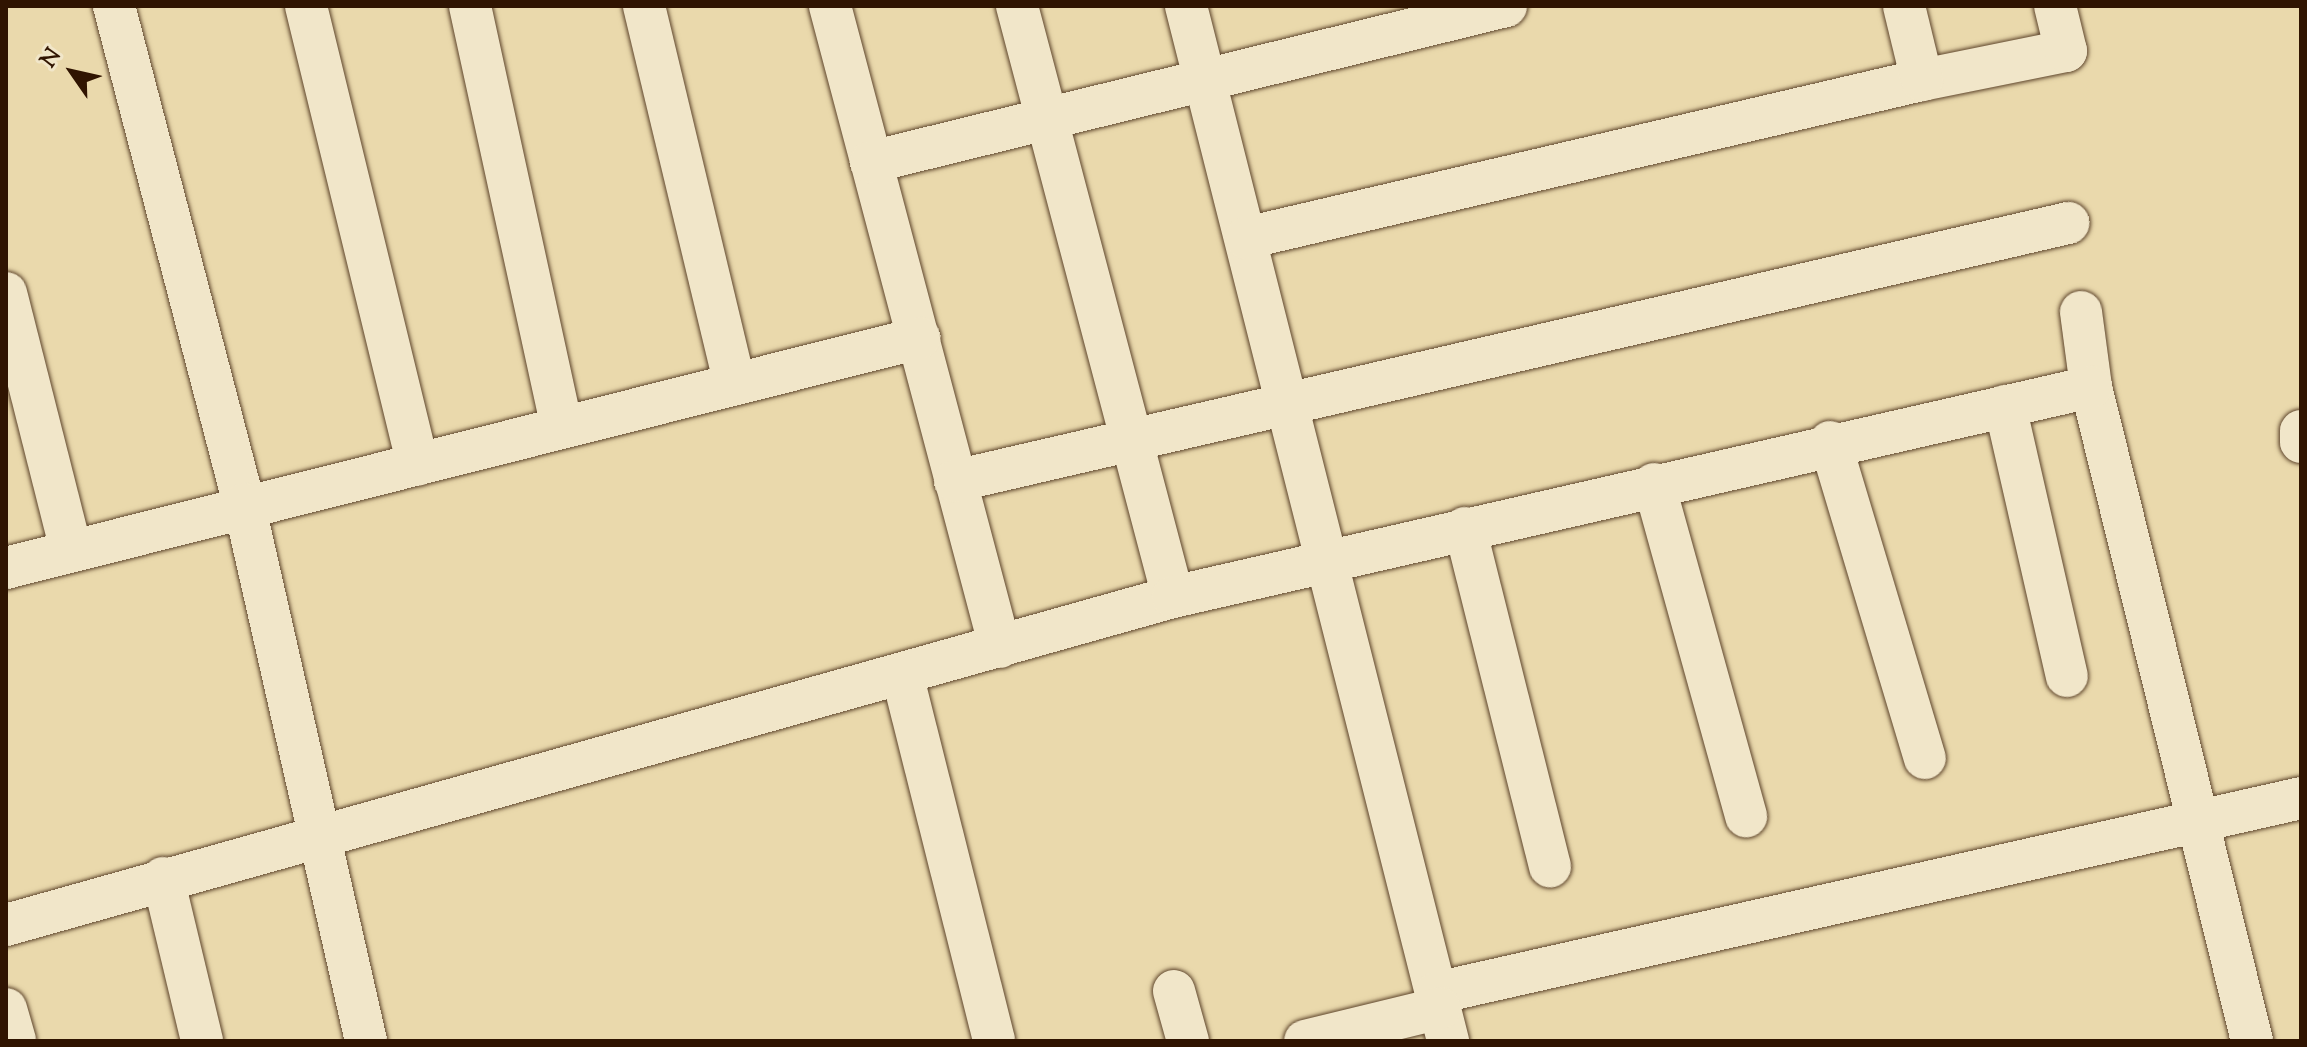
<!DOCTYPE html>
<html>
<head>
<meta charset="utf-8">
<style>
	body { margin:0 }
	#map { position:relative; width:2307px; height:1047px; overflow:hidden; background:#ead9ac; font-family:"Sorts Mill Goudy",serif }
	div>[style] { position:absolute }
	.roads { filter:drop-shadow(0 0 2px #5e452c) drop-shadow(0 0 2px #5e452c) }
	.minor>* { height:42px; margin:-21px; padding:0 21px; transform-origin:21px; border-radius:21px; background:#f1e6c9 }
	span { translate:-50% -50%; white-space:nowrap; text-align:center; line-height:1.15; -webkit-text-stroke:7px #f1e6c9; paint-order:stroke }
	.frame { position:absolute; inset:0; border:8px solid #301401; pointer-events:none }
	.north { position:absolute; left:32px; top:32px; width:80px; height:80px; -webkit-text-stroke:6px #f1e6c9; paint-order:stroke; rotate:304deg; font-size:22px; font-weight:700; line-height:32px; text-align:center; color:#301401 }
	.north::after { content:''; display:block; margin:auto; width:28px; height:36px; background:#301401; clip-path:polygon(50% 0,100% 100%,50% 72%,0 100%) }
</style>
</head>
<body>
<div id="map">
	<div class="roads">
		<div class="minor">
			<i style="left:114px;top:6px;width:515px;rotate:75.37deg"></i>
			<i style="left:244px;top:504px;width:551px;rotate:77.2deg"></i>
			<i style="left:306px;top:6px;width:472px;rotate:76.3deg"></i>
			<i style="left:470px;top:6px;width:431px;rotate:77.7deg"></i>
			<i style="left:644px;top:6px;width:389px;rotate:76.5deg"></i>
			<i style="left:830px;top:6px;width:663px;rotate:75.15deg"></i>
			<i style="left:1017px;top:6px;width:611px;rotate:75.21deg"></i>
			<i style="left:1186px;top:6px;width:1068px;rotate:75.79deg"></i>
			<i style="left:1922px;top:80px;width:147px;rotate:-11.4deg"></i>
			<i style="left:2066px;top:51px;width:46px;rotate:-103.7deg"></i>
			<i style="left:871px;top:162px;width:654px;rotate:-13.8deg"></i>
			<i style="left:1246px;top:238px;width:694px;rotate:-13.16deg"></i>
			<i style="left:1922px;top:80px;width:76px;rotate:-103.7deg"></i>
			<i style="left:6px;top:293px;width:265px;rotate:75.8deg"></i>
			<i style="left:2081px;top:312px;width:76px;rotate:82.4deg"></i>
			<i style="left:2091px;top:387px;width:674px;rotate:76.17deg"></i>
			<i style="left:2005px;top:406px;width:277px;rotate:77.1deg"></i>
			<i style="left:2301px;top:431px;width:11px;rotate:90deg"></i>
			<i style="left:1830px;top:442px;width:330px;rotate:73.3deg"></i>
			<i style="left:955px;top:481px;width:1143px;rotate:-13.05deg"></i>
			<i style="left:1654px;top:484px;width:345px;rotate:74.5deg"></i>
			<i style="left:1465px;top:528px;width:349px;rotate:75.9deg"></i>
			<i style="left:6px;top:568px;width:942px;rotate:-14.14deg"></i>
			<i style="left:902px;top:674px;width:378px;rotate:75.9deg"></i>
			<i style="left:163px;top:878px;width:168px;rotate:76.5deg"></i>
			<i style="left:6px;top:925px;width:1212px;rotate:-15.7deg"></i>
			<i style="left:1173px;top:597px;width:942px;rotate:-12.89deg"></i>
			<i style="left:1174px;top:991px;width:52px;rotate:74.4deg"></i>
			<i style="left:1436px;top:993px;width:887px;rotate:-12.7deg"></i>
			<i style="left:6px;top:1009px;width:33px;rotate:74deg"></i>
			<i style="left:1305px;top:1041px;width:139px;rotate:-13.7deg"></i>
		</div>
	</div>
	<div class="frame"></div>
	<div class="north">N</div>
</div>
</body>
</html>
